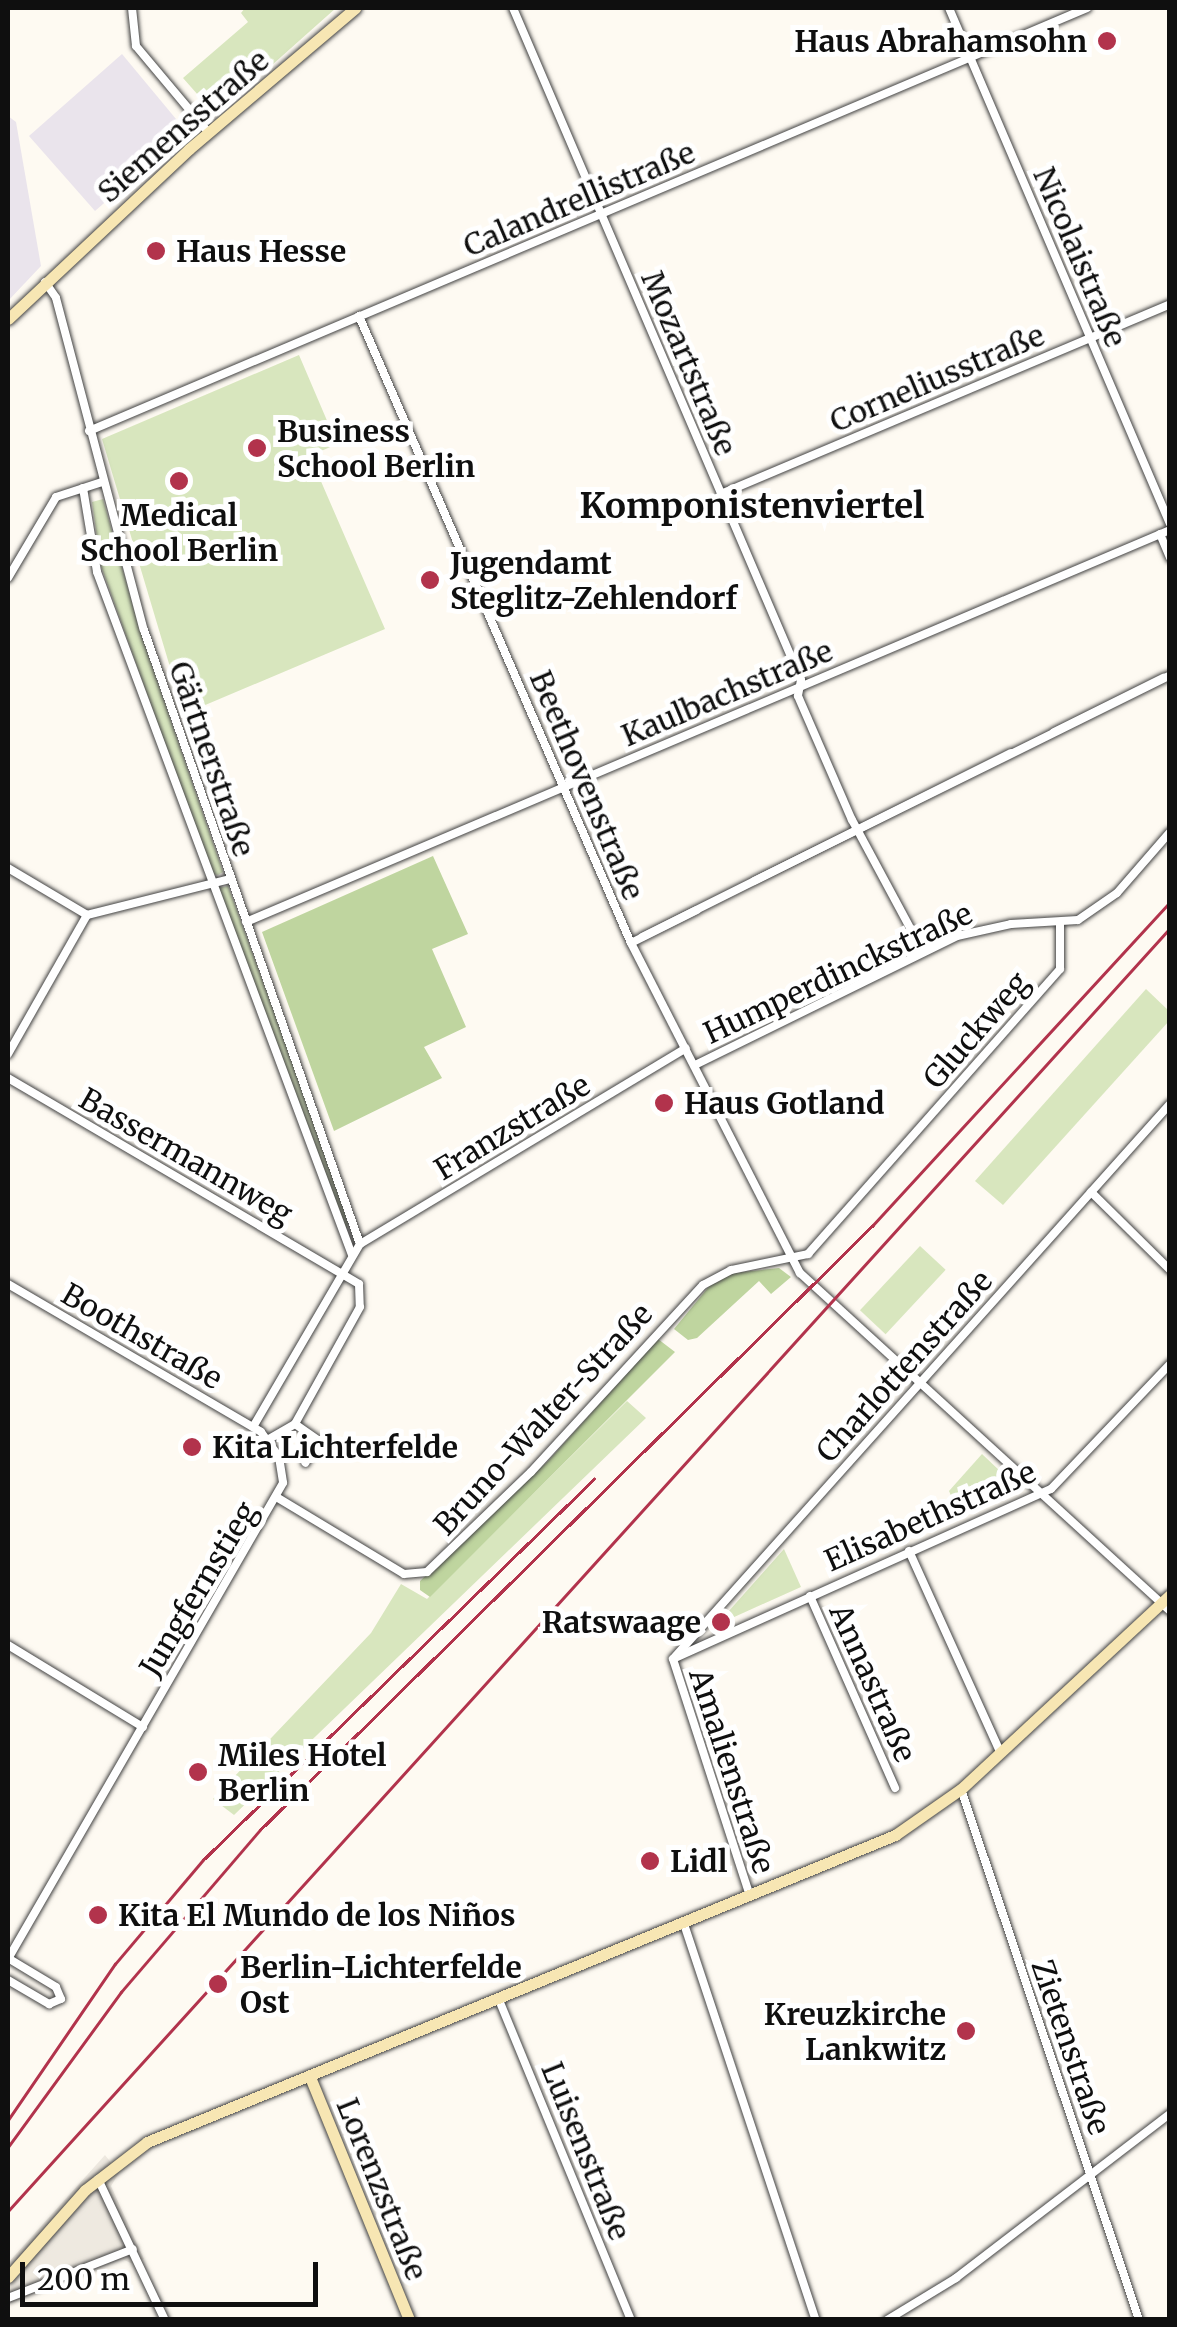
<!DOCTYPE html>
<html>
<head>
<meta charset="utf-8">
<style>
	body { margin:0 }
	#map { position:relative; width:1177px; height:2327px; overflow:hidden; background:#fefaf2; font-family:Merriweather,serif }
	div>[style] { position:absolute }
	.industrial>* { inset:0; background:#eae4ec }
	.green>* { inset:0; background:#d8e6be; transform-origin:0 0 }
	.forest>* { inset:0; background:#bfd59f }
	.plaza>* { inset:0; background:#eee9e0 }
	.roads { filter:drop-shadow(0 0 2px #424242) drop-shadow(0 0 2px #424242) }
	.street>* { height:8px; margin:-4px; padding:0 4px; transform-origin:4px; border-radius:4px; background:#fff }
	.secondary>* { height:11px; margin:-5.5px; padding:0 5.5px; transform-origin:5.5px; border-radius:5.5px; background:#f7e6b3 }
	.tram>* { height:2.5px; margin:-1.25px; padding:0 1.25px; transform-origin:1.25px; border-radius:1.25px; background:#b2334c }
	.rail>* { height:2.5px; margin:-1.25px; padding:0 1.25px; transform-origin:1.25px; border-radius:1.25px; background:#b2334c }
	.dots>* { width:28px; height:28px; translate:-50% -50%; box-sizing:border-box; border:5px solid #fff; border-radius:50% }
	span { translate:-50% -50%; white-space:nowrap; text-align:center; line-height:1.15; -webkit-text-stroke:10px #fff; paint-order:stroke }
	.poi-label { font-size:30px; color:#0f0f0f; font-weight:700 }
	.right { translate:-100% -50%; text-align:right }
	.left { translate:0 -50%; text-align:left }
	.street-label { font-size:30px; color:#0f0f0f }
	.quarter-label { font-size:35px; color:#0f0f0f; font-weight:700 }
	.frame { position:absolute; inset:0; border:10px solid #0f0f0f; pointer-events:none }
	.scale { position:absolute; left:20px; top:2262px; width:298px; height:45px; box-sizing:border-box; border:5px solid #0f0f0f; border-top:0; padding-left:12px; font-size:30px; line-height:35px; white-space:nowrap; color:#0f0f0f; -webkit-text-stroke:8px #fff; paint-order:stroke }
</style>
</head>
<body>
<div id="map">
	<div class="industrial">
		<i style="clip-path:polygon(122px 54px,181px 125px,181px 136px,95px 211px,29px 136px)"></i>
		<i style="clip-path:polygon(8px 116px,16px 122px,41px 266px,8px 301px)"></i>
	</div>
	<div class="green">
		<i style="clip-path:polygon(245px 8px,336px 8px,253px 82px,206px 104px,183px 78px,248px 22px,241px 13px)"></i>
		<i style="clip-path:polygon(299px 355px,337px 444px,310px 456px,385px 629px,184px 714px,102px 439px)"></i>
		<i style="clip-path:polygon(103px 499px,139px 628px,223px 872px,218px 875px,212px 874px,101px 566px,92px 502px)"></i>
		<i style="clip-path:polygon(228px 886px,349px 1218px,346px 1233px,218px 888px)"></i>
		<i style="clip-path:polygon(1146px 989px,1169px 1011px,1169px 1021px,1003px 1205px,975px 1181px)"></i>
		<i style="left:920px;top:1246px;width:35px;height:88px;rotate:43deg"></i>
		<i style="clip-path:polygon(627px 1401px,646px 1418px,234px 1815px,213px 1799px,371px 1633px,401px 1584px,427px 1599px)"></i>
		<i style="clip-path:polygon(982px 1454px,1020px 1490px,960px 1517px,949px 1491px)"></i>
		<i style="clip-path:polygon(784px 1549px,801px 1587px,732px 1618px,728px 1612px)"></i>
	</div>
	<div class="forest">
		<i style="clip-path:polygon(433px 856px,468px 934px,432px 949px,466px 1027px,424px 1047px,442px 1078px,334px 1131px,262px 932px)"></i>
		<i style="clip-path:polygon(779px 1268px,791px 1277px,771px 1294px,759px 1281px,697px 1338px,688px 1340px,674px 1329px,711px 1284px,733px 1273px)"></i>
		<i style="clip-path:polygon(658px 1339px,675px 1352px,430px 1597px,420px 1590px,420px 1581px,548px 1461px)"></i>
	</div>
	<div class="plaza">
		<i style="clip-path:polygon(105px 2155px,119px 2173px,111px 2186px,144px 2259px,133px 2264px,122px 2259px,8px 2304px,8px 2263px)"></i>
	</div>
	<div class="roads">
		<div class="street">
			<i style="left:132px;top:8px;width:38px;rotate:84deg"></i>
			<i style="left:136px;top:46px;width:114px;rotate:50deg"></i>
			<i style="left:513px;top:8px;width:731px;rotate:66.8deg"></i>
			<i style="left:801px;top:680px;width:16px;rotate:101deg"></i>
			<i style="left:798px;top:696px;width:135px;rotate:66.5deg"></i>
			<i style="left:852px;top:820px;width:150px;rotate:61.7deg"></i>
			<i style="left:949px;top:8px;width:561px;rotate:66.81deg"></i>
			<i style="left:45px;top:282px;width:19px;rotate:55deg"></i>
			<i style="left:56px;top:298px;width:343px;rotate:75.2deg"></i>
			<i style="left:144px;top:630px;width:651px;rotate:70.62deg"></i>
			<i style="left:359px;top:316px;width:683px;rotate:66.55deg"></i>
			<i style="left:631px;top:943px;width:371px;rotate:62.9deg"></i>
			<i style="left:800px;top:1273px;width:501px;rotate:42.41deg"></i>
			<i style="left:89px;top:431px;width:1084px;rotate:-22.97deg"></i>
			<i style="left:83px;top:488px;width:85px;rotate:80.5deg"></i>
			<i style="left:97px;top:572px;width:729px;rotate:69.53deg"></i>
			<i style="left:721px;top:494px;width:488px;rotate:-22.9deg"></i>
			<i style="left:1160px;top:534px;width:26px;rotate:67deg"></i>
			<i style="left:8px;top:578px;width:94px;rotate:-59.3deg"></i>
			<i style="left:56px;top:497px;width:48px;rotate:-18.1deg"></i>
			<i style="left:1054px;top:732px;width:122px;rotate:-26.4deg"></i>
			<i style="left:8px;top:868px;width:92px;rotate:30.7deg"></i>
			<i style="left:754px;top:881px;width:464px;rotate:-26.3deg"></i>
			<i style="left:87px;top:915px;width:147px;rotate:-14.1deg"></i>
			<i style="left:246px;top:922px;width:1004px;rotate:-22.99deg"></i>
			<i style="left:642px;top:937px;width:412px;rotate:-26.5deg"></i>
			<i style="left:631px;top:943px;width:74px;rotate:-26.6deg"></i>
			<i style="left:8px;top:1054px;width:160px;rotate:-60.4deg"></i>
			<i style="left:695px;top:1065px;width:292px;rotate:-26.2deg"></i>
			<i style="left:957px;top:936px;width:55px;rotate:-12.5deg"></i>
			<i style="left:1011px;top:924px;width:67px;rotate:-3.4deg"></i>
			<i style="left:1078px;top:920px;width:47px;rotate:-34.7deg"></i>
			<i style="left:1117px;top:893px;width:81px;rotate:-49deg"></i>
			<i style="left:8px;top:1078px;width:407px;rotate:30.4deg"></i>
			<i style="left:359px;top:1284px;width:23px;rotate:88deg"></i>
			<i style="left:360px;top:1307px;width:134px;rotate:119.1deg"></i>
			<i style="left:295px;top:1424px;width:28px;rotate:35deg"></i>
			<i style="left:318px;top:1440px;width:26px;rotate:119deg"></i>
			<i style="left:1091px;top:1192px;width:111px;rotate:44.6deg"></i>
			<i style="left:8px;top:1284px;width:293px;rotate:30.3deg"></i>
			<i style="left:261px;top:1432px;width:31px;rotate:54deg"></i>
			<i style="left:279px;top:1457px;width:26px;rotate:81deg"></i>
			<i style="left:283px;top:1483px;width:550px;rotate:120.02deg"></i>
			<i style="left:253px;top:1427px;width:212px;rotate:-59.7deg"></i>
			<i style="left:360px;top:1244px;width:380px;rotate:-31deg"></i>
			<i style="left:269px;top:1439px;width:30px;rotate:-30deg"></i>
			<i style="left:278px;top:1498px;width:147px;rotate:31.1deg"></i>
			<i style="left:404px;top:1574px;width:23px;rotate:-5deg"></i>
			<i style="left:427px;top:1572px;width:144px;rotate:-43.9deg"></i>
			<i style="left:531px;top:1472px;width:254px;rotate:-47.4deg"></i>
			<i style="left:703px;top:1285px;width:32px;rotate:-28deg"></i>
			<i style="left:731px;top:1270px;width:79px;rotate:-11.7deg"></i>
			<i style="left:808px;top:1254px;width:380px;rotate:-48.5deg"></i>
			<i style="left:1060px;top:969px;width:46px;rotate:-90deg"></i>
			<i style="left:909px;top:1551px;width:221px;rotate:65.6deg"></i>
			<i style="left:810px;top:1596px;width:210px;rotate:66.1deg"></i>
			<i style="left:8px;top:1645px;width:158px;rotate:31.3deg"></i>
			<i style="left:677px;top:1657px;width:410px;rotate:-24.2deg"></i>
			<i style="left:1051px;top:1489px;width:173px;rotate:-46.4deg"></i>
			<i style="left:673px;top:1659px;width:745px;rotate:-48.16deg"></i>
			<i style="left:673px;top:1659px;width:249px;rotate:72deg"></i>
			<i style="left:961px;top:1789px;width:560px;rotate:71.47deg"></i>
			<i style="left:684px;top:1924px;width:417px;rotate:71.6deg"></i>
			<i style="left:8px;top:1980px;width:48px;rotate:30.3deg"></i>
			<i style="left:49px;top:2004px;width:13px;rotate:-23deg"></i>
			<i style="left:61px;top:1999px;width:13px;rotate:-113deg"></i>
			<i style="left:56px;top:1987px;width:56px;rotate:-148.9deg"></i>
			<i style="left:499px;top:2000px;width:346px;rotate:67.6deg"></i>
			<i style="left:98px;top:2179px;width:156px;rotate:64.6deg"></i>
			<i style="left:8px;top:2298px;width:134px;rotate:-21.4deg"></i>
			<i style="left:887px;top:2320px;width:81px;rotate:-31.3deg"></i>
			<i style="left:956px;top:2278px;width:270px;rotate:-37.5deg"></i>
		</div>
		<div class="secondary">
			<i style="left:8px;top:319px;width:248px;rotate:-43.2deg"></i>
			<i style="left:189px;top:149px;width:218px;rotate:-40.3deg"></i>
			<i style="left:310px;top:2077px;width:262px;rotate:67.8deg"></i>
			<i style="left:8px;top:2277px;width:116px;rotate:-48.5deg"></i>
			<i style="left:85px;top:2190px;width:78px;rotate:-37.7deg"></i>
			<i style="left:147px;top:2142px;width:809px;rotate:-22.31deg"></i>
			<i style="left:895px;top:1835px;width:80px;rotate:-34.9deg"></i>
			<i style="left:961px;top:1789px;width:285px;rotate:-42.9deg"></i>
		</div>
	</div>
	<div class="tram">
		<i style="left:8px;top:2120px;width:189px;rotate:-55.6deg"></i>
		<i style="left:115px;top:1964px;width:136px;rotate:-49.8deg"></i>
		<i style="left:203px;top:1860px;width:546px;rotate:-44.26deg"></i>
		<i style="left:8px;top:2147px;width:192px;rotate:-53.9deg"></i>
		<i style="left:121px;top:1992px;width:213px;rotate:-49.4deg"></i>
		<i style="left:260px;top:1830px;width:860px;rotate:-44.62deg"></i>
		<i style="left:872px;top:1226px;width:440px;rotate:-47.4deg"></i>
	</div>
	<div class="rail">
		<i style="left:8px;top:2211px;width:1731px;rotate:-47.83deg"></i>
	</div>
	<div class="dots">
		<i style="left:1107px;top:41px;background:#b2334c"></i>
		<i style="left:156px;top:251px;background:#b2334c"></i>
		<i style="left:257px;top:448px;background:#b2334c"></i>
		<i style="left:179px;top:481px;background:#b2334c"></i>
		<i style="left:430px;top:580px;background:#b2334c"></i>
		<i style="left:664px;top:1103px;background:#b2334c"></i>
		<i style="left:192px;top:1447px;background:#b2334c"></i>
		<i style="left:721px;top:1622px;background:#b2334c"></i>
		<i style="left:198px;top:1772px;background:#b2334c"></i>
		<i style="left:650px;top:1861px;background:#b2334c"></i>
		<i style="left:98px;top:1915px;background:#b2334c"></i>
		<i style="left:218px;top:1984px;background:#b2334c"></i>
		<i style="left:966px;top:2031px;background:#b2334c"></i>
	</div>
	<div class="poi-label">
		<span class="right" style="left:1087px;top:41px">Haus Abrahamsohn</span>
		<span class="left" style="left:176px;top:251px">Haus Hesse</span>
		<span class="left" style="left:277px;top:448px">Business<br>School Berlin</span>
		<span style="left:179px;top:532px">Medical<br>School Berlin</span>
		<span class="left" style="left:450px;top:580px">Jugendamt<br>Steglitz-Zehlendorf</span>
		<span class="left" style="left:684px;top:1103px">Haus Gotland</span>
		<span class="left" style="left:212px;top:1447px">Kita Lichterfelde</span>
		<span class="right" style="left:701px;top:1622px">Ratswaage</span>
		<span class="left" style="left:218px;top:1772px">Miles Hotel<br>Berlin</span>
		<span class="left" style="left:670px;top:1861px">Lidl</span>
		<span class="left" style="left:118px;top:1915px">Kita El Mundo de los Niños</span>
		<span class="left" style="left:240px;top:1984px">Berlin-Lichterfelde<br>Ost</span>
		<span class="right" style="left:946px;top:2031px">Kreuzkirche<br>Lankwitz</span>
	</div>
	<div class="street-label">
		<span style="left:183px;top:126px;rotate:-41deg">Siemensstraße</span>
		<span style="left:579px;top:199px;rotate:-23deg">Calandrellistraße</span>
		<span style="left:1080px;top:257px;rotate:67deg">Nicolaistraße</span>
		<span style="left:689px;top:363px;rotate:67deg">Mozartstraße</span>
		<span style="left:937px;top:378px;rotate:-23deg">Corneliusstraße</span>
		<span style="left:727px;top:693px;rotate:-23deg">Kaulbachstraße</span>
		<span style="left:212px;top:759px;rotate:71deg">Gärtnerstraße</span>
		<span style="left:587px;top:785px;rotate:67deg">Beethovenstraße</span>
		<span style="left:838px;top:973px;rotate:-25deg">Humperdinckstraße</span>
		<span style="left:976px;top:1030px;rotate:-49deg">Gluckweg</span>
		<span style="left:512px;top:1127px;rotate:-31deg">Franzstraße</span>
		<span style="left:186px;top:1156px;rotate:30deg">Bassermannweg</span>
		<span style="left:142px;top:1336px;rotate:30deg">Boothstraße</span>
		<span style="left:904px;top:1366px;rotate:-48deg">Charlottenstraße</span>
		<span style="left:543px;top:1419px;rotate:-47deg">Bruno-Walter-Straße</span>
		<span style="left:930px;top:1516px;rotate:-24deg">Elisabethstraße</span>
		<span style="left:198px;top:1589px;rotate:-59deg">Jungfernstieg</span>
		<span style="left:873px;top:1683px;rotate:66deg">Annastraße</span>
		<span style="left:732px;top:1771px;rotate:72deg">Amalienstraße</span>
		<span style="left:1071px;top:2047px;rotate:71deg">Zietenstraße</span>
		<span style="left:586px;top:2151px;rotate:68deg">Luisenstraße</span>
		<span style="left:382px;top:2189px;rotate:68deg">Lorenzstraße</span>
	</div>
	<div class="quarter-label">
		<span style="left:752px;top:506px">Komponistenviertel</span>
	</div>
	<div class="frame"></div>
	<div class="scale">200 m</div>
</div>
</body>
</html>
